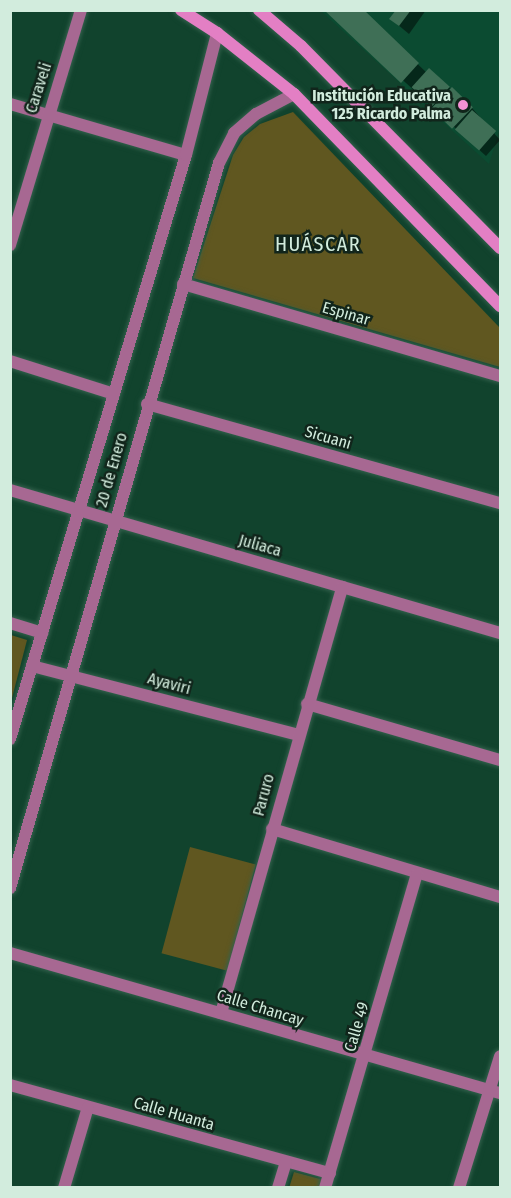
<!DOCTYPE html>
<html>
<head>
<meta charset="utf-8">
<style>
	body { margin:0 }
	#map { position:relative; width:511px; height:1198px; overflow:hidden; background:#11432d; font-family:"Fira Sans Condensed",sans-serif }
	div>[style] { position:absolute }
	.built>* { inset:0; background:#0b4b31 }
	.green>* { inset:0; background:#605720; transform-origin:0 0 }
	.shadow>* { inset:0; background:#0007 }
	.building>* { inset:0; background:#3f6f56; transform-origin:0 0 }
	.roads { filter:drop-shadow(0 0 2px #34614d) drop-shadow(0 0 2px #34614d) }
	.street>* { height:12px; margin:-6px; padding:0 6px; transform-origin:6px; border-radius:6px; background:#a76892 }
	.secondary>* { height:12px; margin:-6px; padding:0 6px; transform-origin:6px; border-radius:6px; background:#e37fc4 }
	.dots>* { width:16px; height:16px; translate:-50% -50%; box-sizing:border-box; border:3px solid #11251b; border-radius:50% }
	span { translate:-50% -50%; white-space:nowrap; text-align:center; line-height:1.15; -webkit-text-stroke:5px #11251b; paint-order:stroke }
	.street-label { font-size:16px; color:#d2ecdd }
	.poi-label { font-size:16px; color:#d2ecdd; font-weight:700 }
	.right { translate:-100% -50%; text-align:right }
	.quarter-label { font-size:20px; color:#d2ecdd; letter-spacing:1.5px }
	.frame { position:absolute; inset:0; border:12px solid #d2ecdd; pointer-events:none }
</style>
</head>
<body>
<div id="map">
	<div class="built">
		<i style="clip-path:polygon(321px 11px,500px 11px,500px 128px,489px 164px)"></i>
	</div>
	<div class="green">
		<i style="clip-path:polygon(293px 112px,500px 328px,500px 367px,193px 278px,233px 155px,244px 137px,260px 124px)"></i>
		<i style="clip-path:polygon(11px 635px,27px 640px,11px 702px,10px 635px)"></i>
		<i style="left:190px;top:847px;width:68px;height:110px;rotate:15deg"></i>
		<i style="clip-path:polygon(294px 1172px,324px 1180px,322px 1187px,289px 1188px)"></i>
	</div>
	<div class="shadow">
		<i style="clip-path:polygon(326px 10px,361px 10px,427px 73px,430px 70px,472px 108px,500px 140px,486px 156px)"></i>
		<i style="clip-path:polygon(398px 10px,426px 10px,409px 34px,391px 19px)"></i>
	</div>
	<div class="building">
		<i style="clip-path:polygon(324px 10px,364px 10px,419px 63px,401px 83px)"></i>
		<i style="clip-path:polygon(396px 10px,411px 10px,399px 26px,389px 19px)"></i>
		<i style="left:429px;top:68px;width:28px;height:26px;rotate:42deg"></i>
		<i style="left:452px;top:87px;width:29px;height:30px;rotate:44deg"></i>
		<i style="left:472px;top:110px;width:32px;height:26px;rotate:41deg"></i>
	</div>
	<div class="roads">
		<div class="street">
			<i style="left:10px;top:104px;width:183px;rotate:16.2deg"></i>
			<i style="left:10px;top:245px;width:245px;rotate:-73.2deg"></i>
			<i style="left:183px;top:284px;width:330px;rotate:16.2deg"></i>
			<i style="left:10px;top:361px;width:109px;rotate:17.6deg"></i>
			<i style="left:147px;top:404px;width:367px;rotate:15.7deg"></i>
			<i style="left:10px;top:490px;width:510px;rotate:16.27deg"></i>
			<i style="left:10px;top:623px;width:34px;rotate:17deg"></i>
			<i style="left:32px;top:666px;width:275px;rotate:14.5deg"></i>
			<i style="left:307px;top:704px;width:201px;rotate:16.2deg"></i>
			<i style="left:10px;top:739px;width:610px;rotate:-73.23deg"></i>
			<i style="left:186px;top:155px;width:126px;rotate:-75.7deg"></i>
			<i style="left:272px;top:829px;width:238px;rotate:16.6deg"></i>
			<i style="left:10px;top:888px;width:755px;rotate:-73.92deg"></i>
			<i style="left:219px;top:163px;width:34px;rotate:-63deg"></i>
			<i style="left:234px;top:133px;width:29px;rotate:-41deg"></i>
			<i style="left:256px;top:114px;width:43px;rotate:-27.8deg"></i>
			<i style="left:10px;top:953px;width:510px;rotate:15.95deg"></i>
			<i style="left:221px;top:1013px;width:443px;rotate:-74.1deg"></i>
			<i style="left:10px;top:1085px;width:332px;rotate:15.4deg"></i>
			<i style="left:64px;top:1188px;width:84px;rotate:-73.5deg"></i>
			<i style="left:278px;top:1188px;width:27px;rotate:-73deg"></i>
			<i style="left:325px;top:1188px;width:327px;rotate:-73.7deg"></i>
			<i style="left:459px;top:1188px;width:138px;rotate:-72.7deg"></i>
		</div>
		<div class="secondary">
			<i style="left:181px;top:10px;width:43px;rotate:32.6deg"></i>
			<i style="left:217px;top:33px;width:98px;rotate:38.4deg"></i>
			<i style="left:294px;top:94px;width:296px;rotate:45.8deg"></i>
			<i style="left:259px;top:10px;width:55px;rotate:40.6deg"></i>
			<i style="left:301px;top:46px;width:284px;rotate:45.4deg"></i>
		</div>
	</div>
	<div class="dots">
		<i style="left:463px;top:105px;background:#f491d4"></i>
	</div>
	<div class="street-label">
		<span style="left:39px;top:88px;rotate:-72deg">Caraveli</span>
		<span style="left:346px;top:314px;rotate:16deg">Espinar</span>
		<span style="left:328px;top:438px;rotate:16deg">Sicuani</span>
		<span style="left:112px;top:470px;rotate:-74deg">20 de Enero</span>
		<span style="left:260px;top:546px;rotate:16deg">Juliaca</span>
		<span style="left:169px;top:684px;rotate:15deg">Ayaviri</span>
		<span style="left:264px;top:795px;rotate:-75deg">Paruro</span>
		<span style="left:260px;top:1008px;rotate:17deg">Calle Chancay</span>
		<span style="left:357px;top:1027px;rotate:-74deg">Calle 49</span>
		<span style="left:174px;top:1114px;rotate:16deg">Calle Huanta</span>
	</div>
	<div class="poi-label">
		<span class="right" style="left:451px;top:105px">Institución Educativa<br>125 Ricardo Palma</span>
	</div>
	<div class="quarter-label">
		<span style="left:318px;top:244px">HUÁSCAR</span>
	</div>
	<div class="frame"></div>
</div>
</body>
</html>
